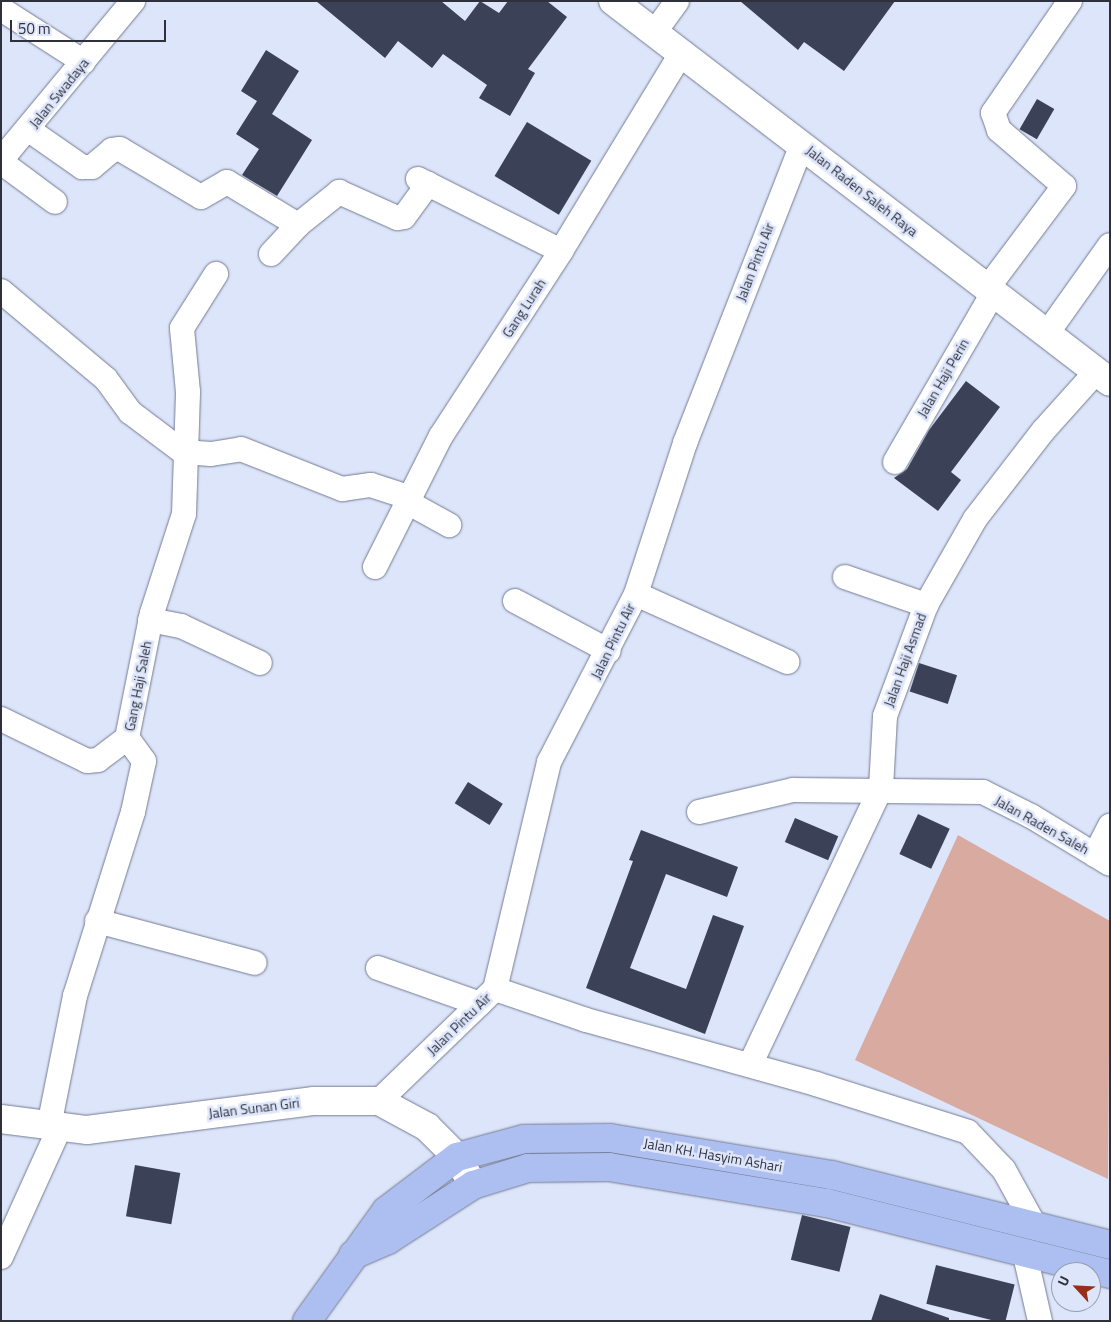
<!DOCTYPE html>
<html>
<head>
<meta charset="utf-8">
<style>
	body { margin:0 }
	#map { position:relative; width:1111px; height:1322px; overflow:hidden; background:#dde5fa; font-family:"Titillium Web",sans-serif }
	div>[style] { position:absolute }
	.green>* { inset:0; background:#d9aaa0 }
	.building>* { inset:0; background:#3b4257; transform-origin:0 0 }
	.roads { filter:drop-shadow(0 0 1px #727b92) drop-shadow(0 0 1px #727b92) }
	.minor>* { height:24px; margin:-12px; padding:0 12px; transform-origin:12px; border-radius:12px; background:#fff }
	.tertiary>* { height:28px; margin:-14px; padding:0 14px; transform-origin:14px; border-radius:14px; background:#fff }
	.secondary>* { height:28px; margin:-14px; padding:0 14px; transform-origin:14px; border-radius:14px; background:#fff }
	.primary>* { height:28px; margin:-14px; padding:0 14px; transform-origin:14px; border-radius:14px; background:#adbef0 }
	span { translate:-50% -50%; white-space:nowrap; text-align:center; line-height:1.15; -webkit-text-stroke:5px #dde5fa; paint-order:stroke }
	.street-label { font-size:14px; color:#2e313b }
	.frame { position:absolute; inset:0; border:2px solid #2e313b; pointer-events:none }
	.north { position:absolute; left:1051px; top:1262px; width:50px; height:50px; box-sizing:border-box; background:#dde5fa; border:1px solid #979dae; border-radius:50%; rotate:295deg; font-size:14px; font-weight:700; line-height:20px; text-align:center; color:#2e313b }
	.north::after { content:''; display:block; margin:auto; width:18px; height:22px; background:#972e1a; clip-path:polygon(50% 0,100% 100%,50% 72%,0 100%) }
	.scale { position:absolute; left:10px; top:20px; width:156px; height:22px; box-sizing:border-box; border:2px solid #2e313b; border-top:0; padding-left:6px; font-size:15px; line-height:18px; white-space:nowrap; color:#2e313b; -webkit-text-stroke:4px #dde5fa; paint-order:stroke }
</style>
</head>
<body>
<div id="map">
	<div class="green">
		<i style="clip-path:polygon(958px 835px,1110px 921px,1108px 1179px,855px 1060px)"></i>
	</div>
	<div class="building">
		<i style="clip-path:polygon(316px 1px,441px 1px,465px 21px,480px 1px,499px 13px,508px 1px,547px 1px,567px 17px,528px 69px,535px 73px,510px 116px,479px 98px,487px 85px,443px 54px,432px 68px,398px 41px,385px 58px)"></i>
		<i style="clip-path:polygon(740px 1px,895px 1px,844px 71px,804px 42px,798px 50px)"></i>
		<i style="clip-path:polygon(266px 50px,299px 71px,272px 114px,312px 140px,277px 196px,242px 175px,259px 149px,236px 134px,257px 101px,241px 91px)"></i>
		<i style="left:1037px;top:99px;width:20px;height:35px;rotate:30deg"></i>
		<i style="left:527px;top:122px;width:75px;height:63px;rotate:31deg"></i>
		<i style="clip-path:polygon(966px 381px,1000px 407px,951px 472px,961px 480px,938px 511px,894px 478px,907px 469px,929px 430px)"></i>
		<i style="left:919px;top:663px;width:40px;height:30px;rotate:18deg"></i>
		<i style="left:468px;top:782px;width:41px;height:25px;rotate:32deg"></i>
		<i style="left:918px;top:814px;width:35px;height:44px;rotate:25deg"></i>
		<i style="left:795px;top:818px;width:47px;height:26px;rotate:23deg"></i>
		<i style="clip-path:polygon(641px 830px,738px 867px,727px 897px,666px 874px,630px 968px,686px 989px,713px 915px,744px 926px,705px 1034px,586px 988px,633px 861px,629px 860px)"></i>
		<i style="left:135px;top:1165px;width:46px;height:52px;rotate:10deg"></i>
		<i style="left:802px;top:1215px;width:50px;height:46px;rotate:14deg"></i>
		<i style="left:936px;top:1265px;width:81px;height:40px;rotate:14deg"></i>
		<i style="clip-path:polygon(880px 1294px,949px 1318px,949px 1321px,871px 1321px)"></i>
	</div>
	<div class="roads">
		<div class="minor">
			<i style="left:1px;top:9px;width:98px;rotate:32.6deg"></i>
			<i style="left:654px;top:33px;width:39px;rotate:-54deg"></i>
			<i style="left:29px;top:130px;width:65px;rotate:34.9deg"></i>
			<i style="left:82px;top:167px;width:10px"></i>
			<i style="left:92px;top:167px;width:26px;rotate:-40deg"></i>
			<i style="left:112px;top:150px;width:8px;rotate:-7deg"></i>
			<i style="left:120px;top:149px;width:94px;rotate:30.7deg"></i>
			<i style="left:201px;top:197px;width:30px;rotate:-30deg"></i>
			<i style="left:227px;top:182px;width:83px;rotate:31.2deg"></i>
			<i style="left:298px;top:225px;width:53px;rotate:-38.8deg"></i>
			<i style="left:339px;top:192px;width:64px;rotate:24.1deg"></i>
			<i style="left:397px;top:218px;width:7px;rotate:-8deg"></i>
			<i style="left:404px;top:217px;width:41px;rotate:-54deg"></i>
			<i style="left:1px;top:160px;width:207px;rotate:-50.3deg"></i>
			<i style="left:1px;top:162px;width:67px;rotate:36.5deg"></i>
			<i style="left:418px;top:179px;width:160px;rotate:26.7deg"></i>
			<i style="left:271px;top:254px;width:40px;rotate:-47deg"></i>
			<i style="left:986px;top:290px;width:130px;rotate:-53.1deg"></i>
			<i style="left:1064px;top:186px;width:86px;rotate:-139.3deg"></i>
			<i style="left:999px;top:130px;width:18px;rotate:-109deg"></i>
			<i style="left:993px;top:113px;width:136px;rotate:-55.5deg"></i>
			<i style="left:1px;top:291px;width:137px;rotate:40deg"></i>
			<i style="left:106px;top:379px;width:41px;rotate:54deg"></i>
			<i style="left:130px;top:412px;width:66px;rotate:37deg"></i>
			<i style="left:183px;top:452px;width:28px;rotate:4deg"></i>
			<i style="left:211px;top:454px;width:30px;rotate:-9deg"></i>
			<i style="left:241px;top:449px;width:109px;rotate:21.6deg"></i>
			<i style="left:342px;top:489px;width:29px;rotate:-8deg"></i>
			<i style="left:371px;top:485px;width:42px;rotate:18deg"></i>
			<i style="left:1046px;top:335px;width:110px;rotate:-54.6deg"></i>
			<i style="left:895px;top:462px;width:193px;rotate:-59.9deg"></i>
			<i style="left:409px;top:503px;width:46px;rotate:28.8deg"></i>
			<i style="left:375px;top:567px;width:147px;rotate:-63.3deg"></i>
			<i style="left:441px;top:436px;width:221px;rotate:-57deg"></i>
			<i style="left:561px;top:251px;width:231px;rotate:-58.7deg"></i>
			<i style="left:845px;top:577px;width:86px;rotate:19.1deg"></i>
			<i style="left:636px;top:594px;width:166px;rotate:24.2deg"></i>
			<i style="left:515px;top:601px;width:106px;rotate:28deg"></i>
			<i style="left:150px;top:620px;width:32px;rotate:11deg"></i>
			<i style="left:181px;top:626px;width:87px;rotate:25.1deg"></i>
			<i style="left:1px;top:719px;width:96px;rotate:26deg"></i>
			<i style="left:87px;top:761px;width:11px;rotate:-5deg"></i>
			<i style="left:98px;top:760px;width:36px;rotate:-37deg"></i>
			<i style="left:699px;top:812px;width:97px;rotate:-13.2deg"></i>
			<i style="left:793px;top:790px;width:190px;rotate:0.6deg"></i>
			<i style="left:983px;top:792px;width:54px;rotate:26.6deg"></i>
			<i style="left:1031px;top:816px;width:92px;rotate:31.3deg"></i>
			<i style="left:1095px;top:855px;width:33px;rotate:-63deg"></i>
			<i style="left:97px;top:921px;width:163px;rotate:14.9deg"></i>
			<i style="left:378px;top:968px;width:108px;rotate:19.4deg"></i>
			<i style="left:495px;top:989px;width:96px;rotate:18.8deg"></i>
			<i style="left:586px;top:1020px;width:239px;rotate:15.5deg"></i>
			<i style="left:816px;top:1084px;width:159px;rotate:17.5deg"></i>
			<i style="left:968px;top:1132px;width:52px;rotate:46.5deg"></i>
			<i style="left:1004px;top:1170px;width:66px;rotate:61.1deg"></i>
			<i style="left:750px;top:1065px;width:306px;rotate:-64.7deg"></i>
			<i style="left:881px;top:788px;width:72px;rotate:-86.8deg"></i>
			<i style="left:885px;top:716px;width:118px;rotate:-69.7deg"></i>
			<i style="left:926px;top:605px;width:99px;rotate:-60.3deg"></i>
			<i style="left:975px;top:519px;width:111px;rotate:-52.3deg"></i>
			<i style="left:1043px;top:431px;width:79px;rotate:-48.1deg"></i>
			<i style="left:379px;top:1101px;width:161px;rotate:-44deg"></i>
			<i style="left:495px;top:989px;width:233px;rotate:-76.6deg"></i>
			<i style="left:549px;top:762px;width:189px;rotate:-62.6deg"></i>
			<i style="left:636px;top:594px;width:159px;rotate:-72deg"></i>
			<i style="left:685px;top:443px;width:321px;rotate:-68.6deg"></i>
			<i style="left:49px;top:1126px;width:133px;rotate:-78.7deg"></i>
			<i style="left:75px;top:996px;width:193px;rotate:-72.5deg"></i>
			<i style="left:133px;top:812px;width:52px;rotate:-77.8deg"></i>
			<i style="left:144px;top:761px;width:29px;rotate:-126deg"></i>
			<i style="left:127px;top:738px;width:127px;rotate:-78.7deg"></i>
			<i style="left:152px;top:613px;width:104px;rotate:-72.1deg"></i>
			<i style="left:184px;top:514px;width:122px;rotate:-88.1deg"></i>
			<i style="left:188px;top:392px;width:64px;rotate:-95.4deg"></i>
			<i style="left:182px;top:328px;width:64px;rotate:-57.8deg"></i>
			<i style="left:1025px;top:1255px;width:68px;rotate:77.2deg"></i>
			<i style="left:1px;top:1257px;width:143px;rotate:-65.6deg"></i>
		</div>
		<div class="tertiary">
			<i style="left:1px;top:1119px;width:87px;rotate:7.3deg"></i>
			<i style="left:87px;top:1130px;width:229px;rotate:-7.3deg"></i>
			<i style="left:314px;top:1101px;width:65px"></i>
			<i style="left:379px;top:1101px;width:55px;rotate:28.4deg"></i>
			<i style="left:427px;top:1127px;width:42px;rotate:45deg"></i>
			<i style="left:457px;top:1157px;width:32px;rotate:60deg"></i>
		</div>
		<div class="secondary">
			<i style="left:613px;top:1px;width:626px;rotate:37.47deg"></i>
		</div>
		<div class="primary">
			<i style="left:353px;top:1255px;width:38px;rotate:-23deg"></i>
			<i style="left:388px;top:1240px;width:101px;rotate:-32.9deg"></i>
			<i style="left:473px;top:1185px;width:58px;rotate:-17.2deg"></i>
			<i style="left:528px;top:1168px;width:81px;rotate:-0.7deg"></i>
			<i style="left:609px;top:1167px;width:221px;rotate:9.4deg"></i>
			<i style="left:827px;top:1203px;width:292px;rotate:14.1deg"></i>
			<i style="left:307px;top:1321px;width:135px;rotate:-54.3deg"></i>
			<i style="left:386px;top:1211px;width:89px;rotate:-37.3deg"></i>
			<i style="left:457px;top:1157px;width:69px;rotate:-15deg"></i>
			<i style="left:524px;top:1139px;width:86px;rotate:-0.7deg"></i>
			<i style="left:610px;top:1138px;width:225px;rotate:9.5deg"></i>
			<i style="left:832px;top:1175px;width:287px;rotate:14.1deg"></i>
		</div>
	</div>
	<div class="street-label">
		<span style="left:59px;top:93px;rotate:-51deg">Jalan Swadaya</span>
		<span style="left:862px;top:191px;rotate:38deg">Jalan Raden Saleh Raya</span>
		<span style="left:755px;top:262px;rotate:-69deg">Jalan Pintu Air</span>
		<span style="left:524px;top:308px;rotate:-57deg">Gang Lurah</span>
		<span style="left:943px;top:378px;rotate:-60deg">Jalan Haji Perin</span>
		<span style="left:613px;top:641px;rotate:-64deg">Jalan Pintu Air</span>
		<span style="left:905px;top:660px;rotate:-70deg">Jalan Haji Asmad</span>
		<span style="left:138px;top:686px;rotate:-79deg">Gang Haji Saleh</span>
		<span style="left:1042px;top:825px;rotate:29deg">Jalan Raden Saleh</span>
		<span style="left:459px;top:1024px;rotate:-44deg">Jalan Pintu Air</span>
		<span style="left:254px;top:1108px;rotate:-7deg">Jalan Sunan Giri</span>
		<span style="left:713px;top:1155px;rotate:10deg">Jalan KH. Hasyim Ashari</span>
	</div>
	<div class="frame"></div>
	<div class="north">U</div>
	<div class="scale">50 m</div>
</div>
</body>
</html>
